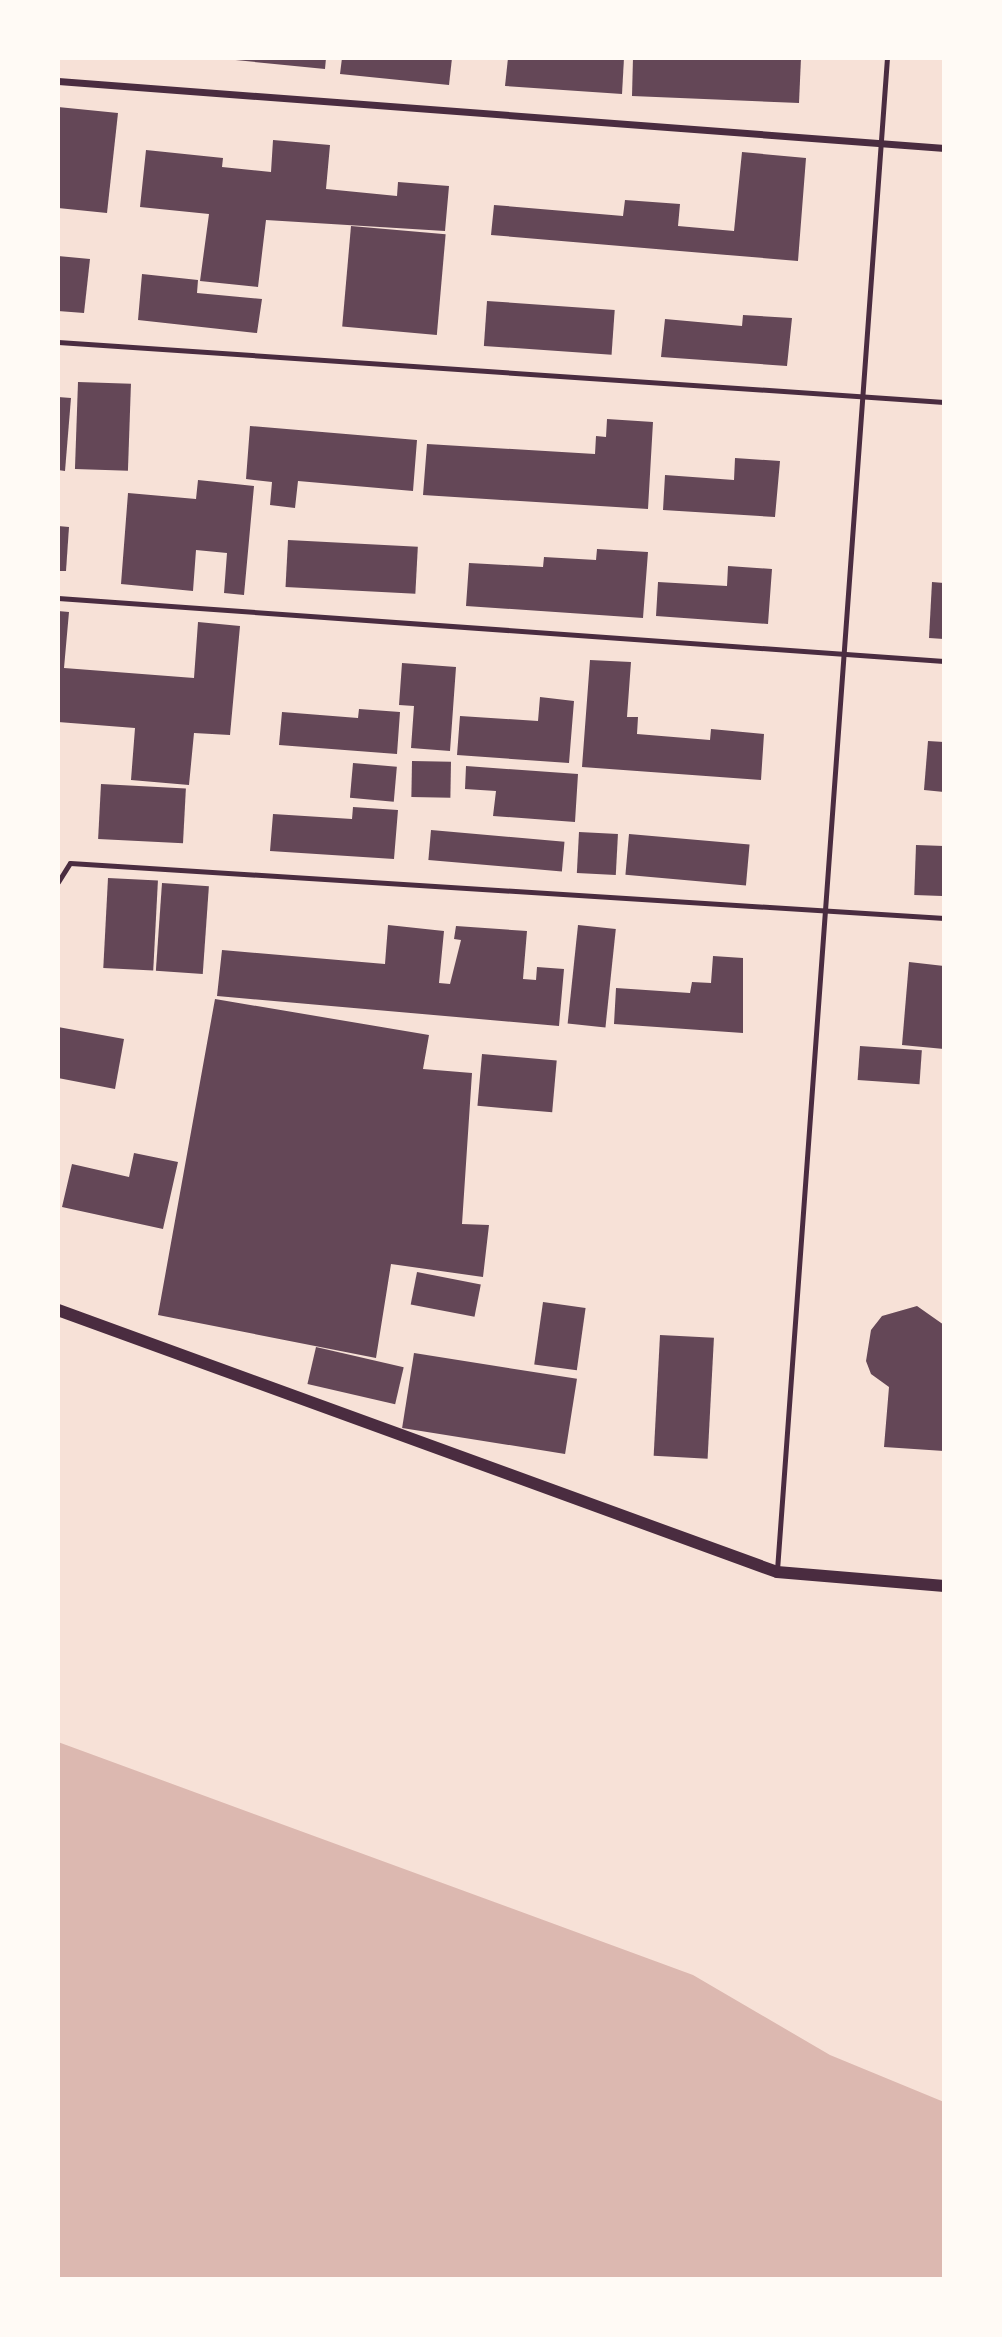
<!DOCTYPE html>
<html>
<head>
<meta charset="utf-8">
<style>
	body { margin:0 }
	#map { position:relative; width:1002px; height:2337px; overflow:hidden; background:#f7e1d7; font-family:"Fira Sans Condensed",sans-serif }
	div>[style] { position:absolute }
	.water>* { inset:0; background:#dcb8b0 }
	.building>* { inset:0; background:#644757; transform-origin:0 0 }
	.service>* { height:5px; margin:-2.5px; padding:0 2.5px; transform-origin:2.5px; border-radius:2.5px; background:#4a2c40 }
	.minor>* { height:7px; margin:-3.5px; padding:0 3.5px; transform-origin:3.5px; border-radius:3.5px; background:#4a2c40 }
	.tertiary>* { height:12px; margin:-6px; padding:0 6px; transform-origin:6px; border-radius:6px; background:#4a2c40 }
	span { translate:-50% -50%; white-space:nowrap; text-align:center; line-height:1.15; -webkit-text-stroke:7px #fffaf5; paint-order:stroke }
	.frame { position:absolute; inset:0; border:60px solid #fffaf5; pointer-events:none }
</style>
</head>
<body>
<div id="map">
	<div class="water">
		<i style="clip-path:polygon(58px 1742px,693px 1975px,830px 2055px,944px 2102px,944px 2279px,58px 2279px)"></i>
	</div>
	<div class="building">
		<i style="clip-path:polygon(215px 58px,326px 58px,325px 69px)"></i>
		<i style="clip-path:polygon(342px 58px,452px 58px,449px 85px,340px 74px)"></i>
		<i style="clip-path:polygon(508px 58px,624px 58px,622px 94px,505px 86px)"></i>
		<i style="clip-path:polygon(633px 58px,801px 58px,799px 103px,632px 96px)"></i>
		<i style="clip-path:polygon(58px 107px,118px 113px,107px 213px,58px 208px)"></i>
		<i style="clip-path:polygon(273px 140px,330px 145px,326px 189px,397px 196px,398px 182px,449px 186px,445px 231px,266px 220px,258px 287px,200px 281px,209px 214px,140px 207px,146px 150px,223px 158px,222px 167px,271px 172px)"></i>
		<i style="clip-path:polygon(742px 152px,806px 158px,798px 261px,491px 235px,494px 205px,623px 216px,625px 200px,680px 204px,678px 226px,734px 231px)"></i>
		<i style="left:351px;top:226px;width:95px;height:101px;rotate:5deg"></i>
		<i style="clip-path:polygon(58px 256px,90px 259px,84px 313px,58px 311px)"></i>
		<i style="clip-path:polygon(142px 274px,198px 280px,197px 293px,262px 299px,257px 333px,138px 320px)"></i>
		<i style="left:487px;top:301px;width:128px;height:45px;rotate:4deg"></i>
		<i style="clip-path:polygon(743px 315px,792px 318px,787px 366px,661px 357px,665px 319px,742px 326px)"></i>
		<i style="left:78px;top:382px;width:53px;height:87px;rotate:2deg"></i>
		<i style="clip-path:polygon(58px 397px,71px 398px,65px 471px,58px 470px)"></i>
		<i style="clip-path:polygon(607px 419px,653px 422px,648px 509px,423px 495px,427px 444px,595px 454px,596px 436px,606px 437px)"></i>
		<i style="clip-path:polygon(250px 426px,417px 440px,413px 491px,298px 481px,295px 508px,270px 505px,272px 482px,246px 479px)"></i>
		<i style="clip-path:polygon(735px 458px,780px 461px,775px 517px,663px 510px,665px 475px,734px 480px)"></i>
		<i style="clip-path:polygon(198px 480px,254px 486px,244px 595px,224px 593px,227px 553px,196px 550px,193px 591px,121px 584px,128px 493px,196px 499px)"></i>
		<i style="clip-path:polygon(58px 526px,69px 527px,66px 571px,58px 571px)"></i>
		<i style="left:288px;top:540px;width:130px;height:47px;rotate:3deg"></i>
		<i style="clip-path:polygon(597px 549px,648px 552px,643px 618px,466px 606px,469px 563px,543px 567px,544px 557px,596px 560px)"></i>
		<i style="clip-path:polygon(728px 566px,772px 569px,768px 624px,656px 616px,658px 582px,727px 586px)"></i>
		<i style="clip-path:polygon(932px 582px,944px 583px,944px 639px,929px 638px)"></i>
		<i style="clip-path:polygon(58px 611px,69px 612px,64px 668px,194px 678px,198px 622px,240px 626px,230px 735px,194px 733px,189px 785px,131px 780px,135px 728px,58px 722px)"></i>
		<i style="clip-path:polygon(590px 660px,631px 662px,627px 717px,638px 717px,637px 734px,710px 740px,711px 729px,764px 734px,761px 780px,582px 767px)"></i>
		<i style="clip-path:polygon(402px 663px,456px 667px,450px 751px,411px 748px,414px 706px,399px 705px)"></i>
		<i style="clip-path:polygon(540px 697px,574px 701px,569px 763px,457px 755px,460px 716px,538px 721px)"></i>
		<i style="clip-path:polygon(359px 709px,400px 712px,397px 754px,279px 745px,282px 712px,358px 718px)"></i>
		<i style="clip-path:polygon(928px 741px,944px 742px,944px 792px,924px 790px)"></i>
		<i style="left:412px;top:761px;width:39px;height:36px;rotate:1deg"></i>
		<i style="left:353px;top:763px;width:44px;height:35px;rotate:5deg"></i>
		<i style="clip-path:polygon(466px 766px,578px 774px,575px 822px,493px 816px,496px 791px,465px 789px)"></i>
		<i style="left:101px;top:784px;width:85px;height:55px;rotate:3deg"></i>
		<i style="clip-path:polygon(353px 807px,398px 810px,394px 859px,270px 851px,273px 814px,352px 819px)"></i>
		<i style="left:431px;top:830px;width:134px;height:30px;rotate:5deg"></i>
		<i style="left:579px;top:832px;width:39px;height:41px;rotate:3deg"></i>
		<i style="left:629px;top:834px;width:121px;height:41px;rotate:5deg"></i>
		<i style="left:916px;top:845px;width:28px;height:50px;rotate:2deg"></i>
		<i style="left:108px;top:878px;width:50px;height:90px;rotate:3deg"></i>
		<i style="left:162px;top:883px;width:47px;height:88px;rotate:4deg"></i>
		<i style="clip-path:polygon(388px 925px,444px 931px,439px 983px,450px 984px,461px 940px,454px 939px,456px 926px,527px 931px,523px 979px,536px 980px,537px 967px,564px 969px,559px 1026px,217px 996px,222px 950px,385px 964px)"></i>
		<i style="left:578px;top:925px;width:38px;height:99px;rotate:6deg"></i>
		<i style="clip-path:polygon(713px 956px,743px 958px,743px 1033px,614px 1024px,616px 988px,690px 993px,692px 982px,711px 983px)"></i>
		<i style="clip-path:polygon(909px 962px,944px 966px,944px 1049px,902px 1045px)"></i>
		<i style="clip-path:polygon(215px 999px,429px 1035px,423px 1069px,472px 1073px,462px 1224px,489px 1225px,483px 1277px,391px 1264px,376px 1358px,158px 1315px)"></i>
		<i style="clip-path:polygon(58px 1027px,124px 1039px,115px 1089px,58px 1078px)"></i>
		<i style="left:860px;top:1046px;width:62px;height:34px;rotate:4deg"></i>
		<i style="left:482px;top:1054px;width:75px;height:52px;rotate:5deg"></i>
		<i style="clip-path:polygon(134px 1153px,178px 1162px,163px 1229px,62px 1207px,72px 1164px,129px 1177px)"></i>
		<i style="left:417px;top:1272px;width:65px;height:33px;rotate:11deg"></i>
		<i style="left:543px;top:1302px;width:43px;height:63px;rotate:8deg"></i>
		<i style="clip-path:polygon(917px 1306px,944px 1325px,944px 1451px,884px 1447px,889px 1387px,871px 1374px,866px 1361px,871px 1330px,882px 1316px)"></i>
		<i style="left:660px;top:1335px;width:54px;height:121px;rotate:3deg"></i>
		<i style="left:316px;top:1347px;width:90px;height:38px;rotate:13deg"></i>
		<i style="left:414px;top:1353px;width:165px;height:76px;rotate:9deg"></i>
	</div>
	<div class="service">
		<i style="left:58px;top:342px;width:888px;rotate:3.87deg"></i>
		<i style="left:58px;top:598px;width:888px;rotate:4.07deg"></i>
		<i style="left:58px;top:882px;width:22px;rotate:-58deg"></i>
		<i style="left:70px;top:863px;width:876px;rotate:3.6deg"></i>
		<i style="left:777px;top:1570px;width:1516px;rotate:-85.84deg"></i>
	</div>
	<div class="minor">
		<i style="left:58px;top:81px;width:889px;rotate:4.32deg"></i>
	</div>
	<div class="tertiary">
		<i style="left:58px;top:1310px;width:765px;rotate:20.02deg"></i>
		<i style="left:777px;top:1572px;width:168px;rotate:4.8deg"></i>
	</div>
	<div class="frame"></div>
</div>
</body>
</html>
